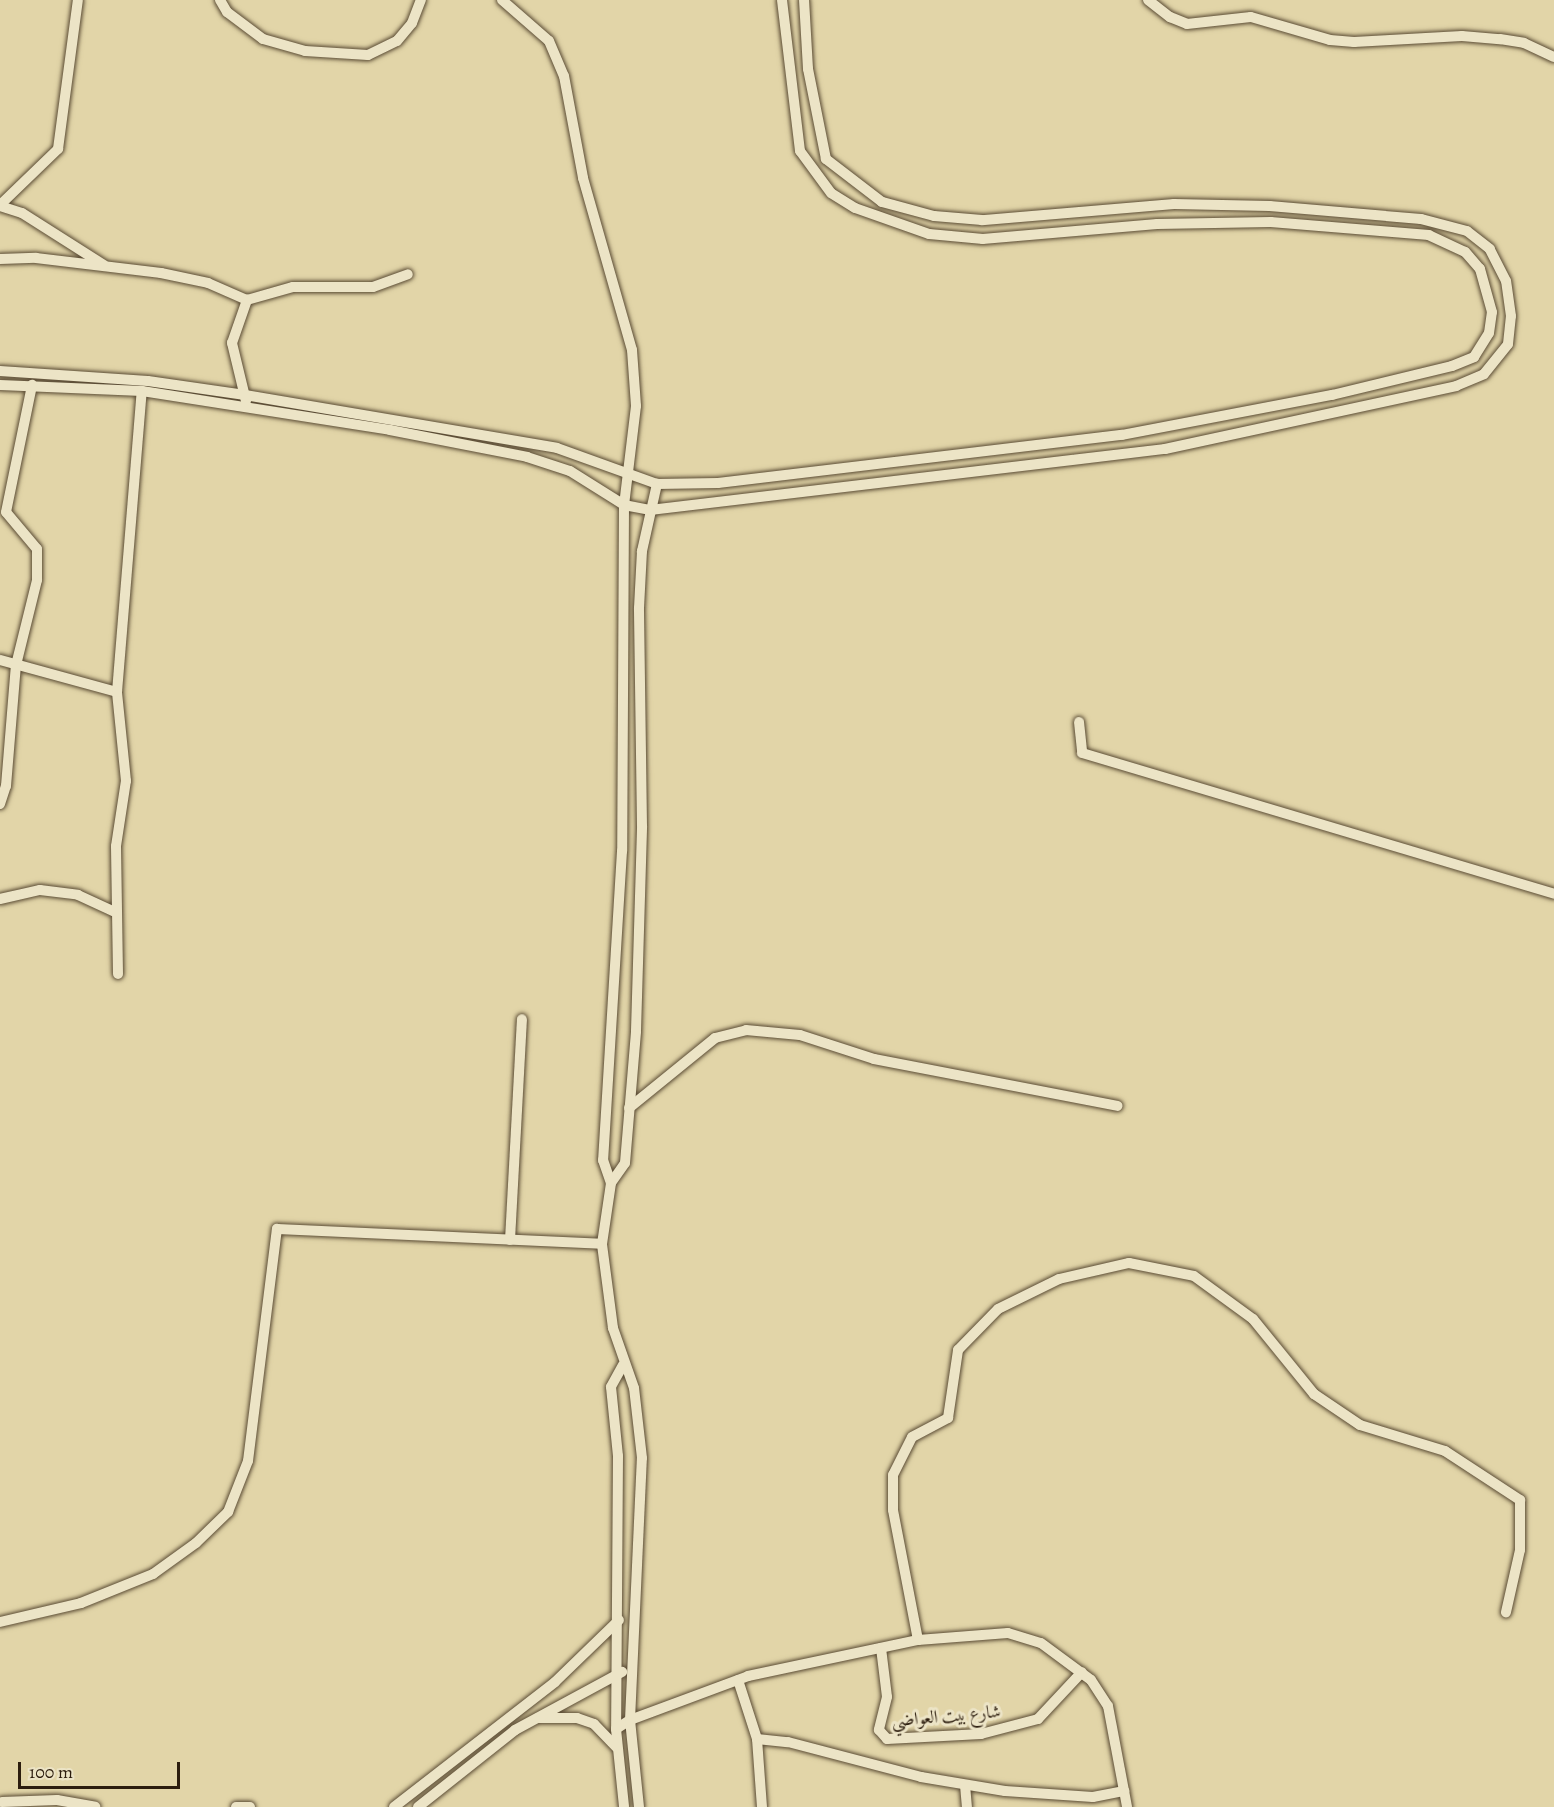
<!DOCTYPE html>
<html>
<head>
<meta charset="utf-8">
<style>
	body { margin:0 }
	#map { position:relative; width:1554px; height:1807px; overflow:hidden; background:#e2d5a8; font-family:Alegreya,Amiri,serif }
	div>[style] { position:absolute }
	.roads { filter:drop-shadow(0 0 2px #5a4b34) drop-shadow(0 0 2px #5a4b34) }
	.minor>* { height:10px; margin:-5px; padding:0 5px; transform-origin:5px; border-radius:5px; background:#ece4c6 }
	span { translate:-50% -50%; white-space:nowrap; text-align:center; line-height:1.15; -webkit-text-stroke:6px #ece4c6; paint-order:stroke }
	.street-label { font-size:18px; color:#2c1d0e }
	.scale { position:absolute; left:18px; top:1762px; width:162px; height:27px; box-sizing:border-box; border:3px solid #2c1d0e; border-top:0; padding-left:8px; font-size:18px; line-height:21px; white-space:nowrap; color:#2c1d0e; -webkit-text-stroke:4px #ece4c6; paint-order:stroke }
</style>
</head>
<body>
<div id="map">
	<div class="roads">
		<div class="minor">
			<i style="left:220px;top:0;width:14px;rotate:60deg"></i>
			<i style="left:227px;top:12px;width:45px;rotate:36.9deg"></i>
			<i style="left:263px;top:39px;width:44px;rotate:15.9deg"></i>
			<i style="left:305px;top:51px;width:63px;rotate:3.6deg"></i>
			<i style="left:368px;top:55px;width:32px;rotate:-26deg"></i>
			<i style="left:397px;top:41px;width:23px;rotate:-50deg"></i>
			<i style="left:412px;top:23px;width:25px;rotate:-69deg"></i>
			<i style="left:502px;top:0;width:62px;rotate:41.1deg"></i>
			<i style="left:549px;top:41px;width:38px;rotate:67deg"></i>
			<i style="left:564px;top:76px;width:104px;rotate:79.4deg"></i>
			<i style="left:583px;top:178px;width:179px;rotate:74.1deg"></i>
			<i style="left:632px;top:350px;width:56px;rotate:85.9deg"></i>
			<i style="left:636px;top:406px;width:100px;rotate:96.9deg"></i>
			<i style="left:624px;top:505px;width:346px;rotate:90.3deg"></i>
			<i style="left:622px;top:851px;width:310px;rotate:93.5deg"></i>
			<i style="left:603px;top:1160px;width:24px;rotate:71deg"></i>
			<i style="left:1148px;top:0;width:28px;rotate:38deg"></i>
			<i style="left:1170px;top:17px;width:18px;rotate:22deg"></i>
			<i style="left:1187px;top:24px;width:64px;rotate:-6.2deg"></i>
			<i style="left:1251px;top:17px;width:82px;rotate:16.2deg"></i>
			<i style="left:1330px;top:40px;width:24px;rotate:5deg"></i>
			<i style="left:1354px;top:42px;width:108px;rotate:-3.2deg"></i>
			<i style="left:1462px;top:36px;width:38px;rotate:5deg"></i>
			<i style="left:1500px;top:39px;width:24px;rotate:9deg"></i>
			<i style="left:1524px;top:43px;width:33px;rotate:25deg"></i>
			<i style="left:0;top:205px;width:81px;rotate:-44deg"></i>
			<i style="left:58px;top:149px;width:150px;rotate:-82.4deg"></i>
			<i style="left:0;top:206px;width:23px;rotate:18deg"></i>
			<i style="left:22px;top:213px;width:97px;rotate:32.4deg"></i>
			<i style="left:0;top:259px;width:36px;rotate:-2deg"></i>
			<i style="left:36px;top:258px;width:126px;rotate:6.8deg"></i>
			<i style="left:161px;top:273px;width:48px;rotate:12deg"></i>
			<i style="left:208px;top:283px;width:43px;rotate:23.6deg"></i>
			<i style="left:0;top:371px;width:148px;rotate:3.9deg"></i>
			<i style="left:148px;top:381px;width:98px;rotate:8.2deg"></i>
			<i style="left:245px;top:395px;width:316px;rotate:9.6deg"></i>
			<i style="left:557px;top:448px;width:106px;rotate:19.8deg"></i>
			<i style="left:657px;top:484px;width:61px;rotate:-0.9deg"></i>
			<i style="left:718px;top:483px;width:407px;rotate:-6.8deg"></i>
			<i style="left:1122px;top:435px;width:214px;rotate:-10.8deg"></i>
			<i style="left:1332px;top:395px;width:123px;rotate:-13.6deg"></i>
			<i style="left:1452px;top:366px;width:24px;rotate:-22deg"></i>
			<i style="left:1474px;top:357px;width:28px;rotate:-58deg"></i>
			<i style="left:1489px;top:333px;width:21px;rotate:-82deg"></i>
			<i style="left:1492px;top:312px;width:45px;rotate:-105.6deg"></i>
			<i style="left:1480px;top:269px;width:23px;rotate:-131deg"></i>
			<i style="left:1465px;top:252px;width:40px;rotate:-155deg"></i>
			<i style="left:1429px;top:235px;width:159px;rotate:-175.3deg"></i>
			<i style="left:1271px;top:222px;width:114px;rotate:179deg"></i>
			<i style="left:1157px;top:224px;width:175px;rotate:175.1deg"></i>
			<i style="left:983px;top:239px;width:54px;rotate:-174.7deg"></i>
			<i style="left:929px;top:234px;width:78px;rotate:-160.6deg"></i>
			<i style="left:855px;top:208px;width:28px;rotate:-148deg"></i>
			<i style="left:831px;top:193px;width:52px;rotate:-126.4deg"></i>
			<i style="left:800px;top:151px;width:152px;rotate:-96.8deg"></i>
			<i style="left:0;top:385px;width:142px;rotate:2.4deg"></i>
			<i style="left:142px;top:391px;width:251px;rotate:8.9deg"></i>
			<i style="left:390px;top:430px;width:140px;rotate:11.1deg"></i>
			<i style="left:527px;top:457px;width:45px;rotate:18deg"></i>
			<i style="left:570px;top:471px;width:64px;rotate:32.2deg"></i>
			<i style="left:624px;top:505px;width:26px;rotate:11deg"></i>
			<i style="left:650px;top:510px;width:519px;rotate:-6.76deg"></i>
			<i style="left:1165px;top:449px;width:298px;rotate:-12.2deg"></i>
			<i style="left:1456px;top:386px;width:30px;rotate:-23deg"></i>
			<i style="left:1484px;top:374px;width:38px;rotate:-51deg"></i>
			<i style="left:1508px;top:344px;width:28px;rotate:-84deg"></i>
			<i style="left:1511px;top:316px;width:35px;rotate:-98deg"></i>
			<i style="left:1506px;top:281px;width:36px;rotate:-117deg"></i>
			<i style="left:1490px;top:249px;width:29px;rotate:-142deg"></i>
			<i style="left:1467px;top:231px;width:48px;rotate:-165.4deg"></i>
			<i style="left:1421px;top:219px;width:152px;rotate:-175.1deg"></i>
			<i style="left:1270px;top:206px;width:96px;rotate:-178.8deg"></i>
			<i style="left:1174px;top:204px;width:193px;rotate:175.2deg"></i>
			<i style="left:982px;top:220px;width:48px;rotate:-175.2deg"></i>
			<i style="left:934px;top:216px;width:54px;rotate:-164.9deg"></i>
			<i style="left:882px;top:202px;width:71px;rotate:-142.5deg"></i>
			<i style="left:826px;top:159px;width:92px;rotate:-101.3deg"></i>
			<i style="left:808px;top:69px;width:69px;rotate:-93.3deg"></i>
			<i style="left:246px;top:401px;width:60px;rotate:-103.6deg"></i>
			<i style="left:232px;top:343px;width:46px;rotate:-70.8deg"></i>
			<i style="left:247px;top:300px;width:48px;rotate:-15.8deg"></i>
			<i style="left:293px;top:287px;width:80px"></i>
			<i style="left:373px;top:287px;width:37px;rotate:-20deg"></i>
			<i style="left:0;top:660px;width:121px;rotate:15.3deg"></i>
			<i style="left:1079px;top:722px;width:31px;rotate:84deg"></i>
			<i style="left:1082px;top:753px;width:493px;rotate:16.6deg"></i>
			<i style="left:0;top:804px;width:19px;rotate:-72deg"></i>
			<i style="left:6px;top:786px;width:121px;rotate:-85.3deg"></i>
			<i style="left:16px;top:665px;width:88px;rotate:-76.1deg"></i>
			<i style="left:37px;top:580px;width:31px;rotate:-90deg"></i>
			<i style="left:37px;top:549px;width:48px;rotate:-130deg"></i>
			<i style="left:6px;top:512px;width:130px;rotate:-78.4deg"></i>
			<i style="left:0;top:899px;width:41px;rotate:-12.7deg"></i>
			<i style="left:40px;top:890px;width:38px;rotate:7deg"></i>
			<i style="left:78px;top:895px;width:43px;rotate:24.8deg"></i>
			<i style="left:118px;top:974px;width:128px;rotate:-90.9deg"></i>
			<i style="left:116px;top:846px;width:66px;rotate:-81.3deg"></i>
			<i style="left:126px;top:781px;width:89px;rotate:-95.8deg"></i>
			<i style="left:117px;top:692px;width:302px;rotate:-85.3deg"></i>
			<i style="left:629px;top:1108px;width:111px;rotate:-39.1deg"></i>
			<i style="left:715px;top:1038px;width:32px;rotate:-14deg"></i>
			<i style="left:746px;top:1030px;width:54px;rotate:5.3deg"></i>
			<i style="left:800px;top:1035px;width:78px;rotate:18deg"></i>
			<i style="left:874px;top:1059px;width:248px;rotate:10.9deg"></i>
			<i style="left:510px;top:1240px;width:221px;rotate:-86.9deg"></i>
			<i style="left:623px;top:1365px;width:25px;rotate:119deg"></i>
			<i style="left:611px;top:1387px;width:69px;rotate:84.2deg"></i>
			<i style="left:618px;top:1456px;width:273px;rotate:90.4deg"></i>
			<i style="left:616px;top:1729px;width:78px;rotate:84.1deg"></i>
			<i style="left:0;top:1622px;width:83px;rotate:-13.2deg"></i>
			<i style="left:81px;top:1603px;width:78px;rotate:-21.9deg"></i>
			<i style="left:153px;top:1574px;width:53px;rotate:-35.8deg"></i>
			<i style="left:196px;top:1543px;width:45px;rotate:-44.1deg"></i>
			<i style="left:228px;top:1512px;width:55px;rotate:-68.6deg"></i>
			<i style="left:248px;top:1461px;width:234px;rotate:-82.9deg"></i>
			<i style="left:277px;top:1229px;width:325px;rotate:2.6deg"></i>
			<i style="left:918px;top:1640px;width:132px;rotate:-100.9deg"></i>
			<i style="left:893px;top:1510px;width:35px;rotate:-90deg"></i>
			<i style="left:893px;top:1475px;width:42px;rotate:-63.4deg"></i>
			<i style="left:912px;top:1437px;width:41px;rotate:-27.8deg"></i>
			<i style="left:948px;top:1418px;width:69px;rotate:-81.6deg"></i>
			<i style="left:958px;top:1350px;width:57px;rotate:-45.7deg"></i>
			<i style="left:998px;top:1309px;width:68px;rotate:-26.2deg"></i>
			<i style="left:1059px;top:1279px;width:72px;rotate:-12.9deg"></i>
			<i style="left:1129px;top:1263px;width:66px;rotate:11.3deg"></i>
			<i style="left:1194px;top:1276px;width:73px;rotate:36.1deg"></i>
			<i style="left:1253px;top:1319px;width:97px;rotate:50.9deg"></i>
			<i style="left:1314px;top:1394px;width:55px;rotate:34deg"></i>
			<i style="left:1360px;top:1425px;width:89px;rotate:17deg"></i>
			<i style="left:1445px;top:1451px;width:90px;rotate:33.2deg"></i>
			<i style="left:1520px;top:1500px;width:50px;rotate:90deg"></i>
			<i style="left:1520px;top:1550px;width:64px;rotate:102.7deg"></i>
			<i style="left:881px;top:1648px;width:49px;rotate:83deg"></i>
			<i style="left:887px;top:1697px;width:34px;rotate:104deg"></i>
			<i style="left:879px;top:1730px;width:12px;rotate:48deg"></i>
			<i style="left:887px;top:1739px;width:94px;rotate:-3deg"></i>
			<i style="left:981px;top:1734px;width:59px;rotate:-14.7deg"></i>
			<i style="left:1038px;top:1719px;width:64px;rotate:-46.9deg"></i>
			<i style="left:738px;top:1680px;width:62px;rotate:72.1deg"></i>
			<i style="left:757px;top:1739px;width:68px;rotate:85.8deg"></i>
			<i style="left:538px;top:1718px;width:39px"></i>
			<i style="left:577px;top:1718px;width:18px;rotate:19deg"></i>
			<i style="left:594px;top:1724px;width:32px;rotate:46deg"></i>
			<i style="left:616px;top:1729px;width:17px;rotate:-33deg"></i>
			<i style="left:630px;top:1720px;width:126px;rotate:-20.4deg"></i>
			<i style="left:748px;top:1676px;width:174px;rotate:-12deg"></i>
			<i style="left:918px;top:1640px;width:90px;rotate:-4.4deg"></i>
			<i style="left:1008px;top:1633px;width:34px;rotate:17deg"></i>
			<i style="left:1041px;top:1643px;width:62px;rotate:36.5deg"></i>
			<i style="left:1091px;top:1680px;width:31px;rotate:57deg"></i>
			<i style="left:1108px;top:1706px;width:103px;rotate:79.3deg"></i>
			<i style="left:757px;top:1739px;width:31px;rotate:6deg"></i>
			<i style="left:788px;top:1742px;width:138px;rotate:14.7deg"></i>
			<i style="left:921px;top:1777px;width:85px;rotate:9.5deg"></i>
			<i style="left:1005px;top:1791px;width:88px;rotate:3.9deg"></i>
			<i style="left:1093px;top:1797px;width:32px;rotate:-11deg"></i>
			<i style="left:965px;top:1785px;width:22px;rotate:85deg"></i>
			<i style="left:2px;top:1802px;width:55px;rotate:-2.1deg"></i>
			<i style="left:57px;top:1800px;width:39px;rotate:10deg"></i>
			<i style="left:236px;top:1807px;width:14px"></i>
			<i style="left:394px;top:1807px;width:204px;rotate:-37.8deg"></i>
			<i style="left:555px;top:1682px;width:89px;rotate:-44.1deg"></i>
			<i style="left:418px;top:1807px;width:124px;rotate:-38.4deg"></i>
			<i style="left:515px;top:1730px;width:122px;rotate:-28.5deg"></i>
			<i style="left:639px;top:1807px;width:87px;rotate:-95.9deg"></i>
			<i style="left:630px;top:1720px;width:262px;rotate:-87.4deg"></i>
			<i style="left:642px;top:1458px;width:70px;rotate:-96.5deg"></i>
			<i style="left:634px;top:1388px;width:64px;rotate:-109.3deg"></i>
			<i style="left:613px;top:1328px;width:85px;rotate:-97.5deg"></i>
			<i style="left:602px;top:1244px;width:62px;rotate:-81.6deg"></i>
			<i style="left:611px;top:1183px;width:24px;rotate:-55deg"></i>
			<i style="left:625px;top:1163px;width:132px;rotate:-85.2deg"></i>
			<i style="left:636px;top:1031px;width:205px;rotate:-88.3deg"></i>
			<i style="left:642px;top:826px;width:218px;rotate:-90.8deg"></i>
			<i style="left:639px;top:608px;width:57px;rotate:-87deg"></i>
			<i style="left:642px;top:551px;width:69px;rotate:-77.4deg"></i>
		</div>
	</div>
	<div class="street-label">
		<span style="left:946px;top:1716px;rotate:-5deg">شارع بيت العواضي</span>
	</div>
	<div class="scale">100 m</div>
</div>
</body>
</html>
